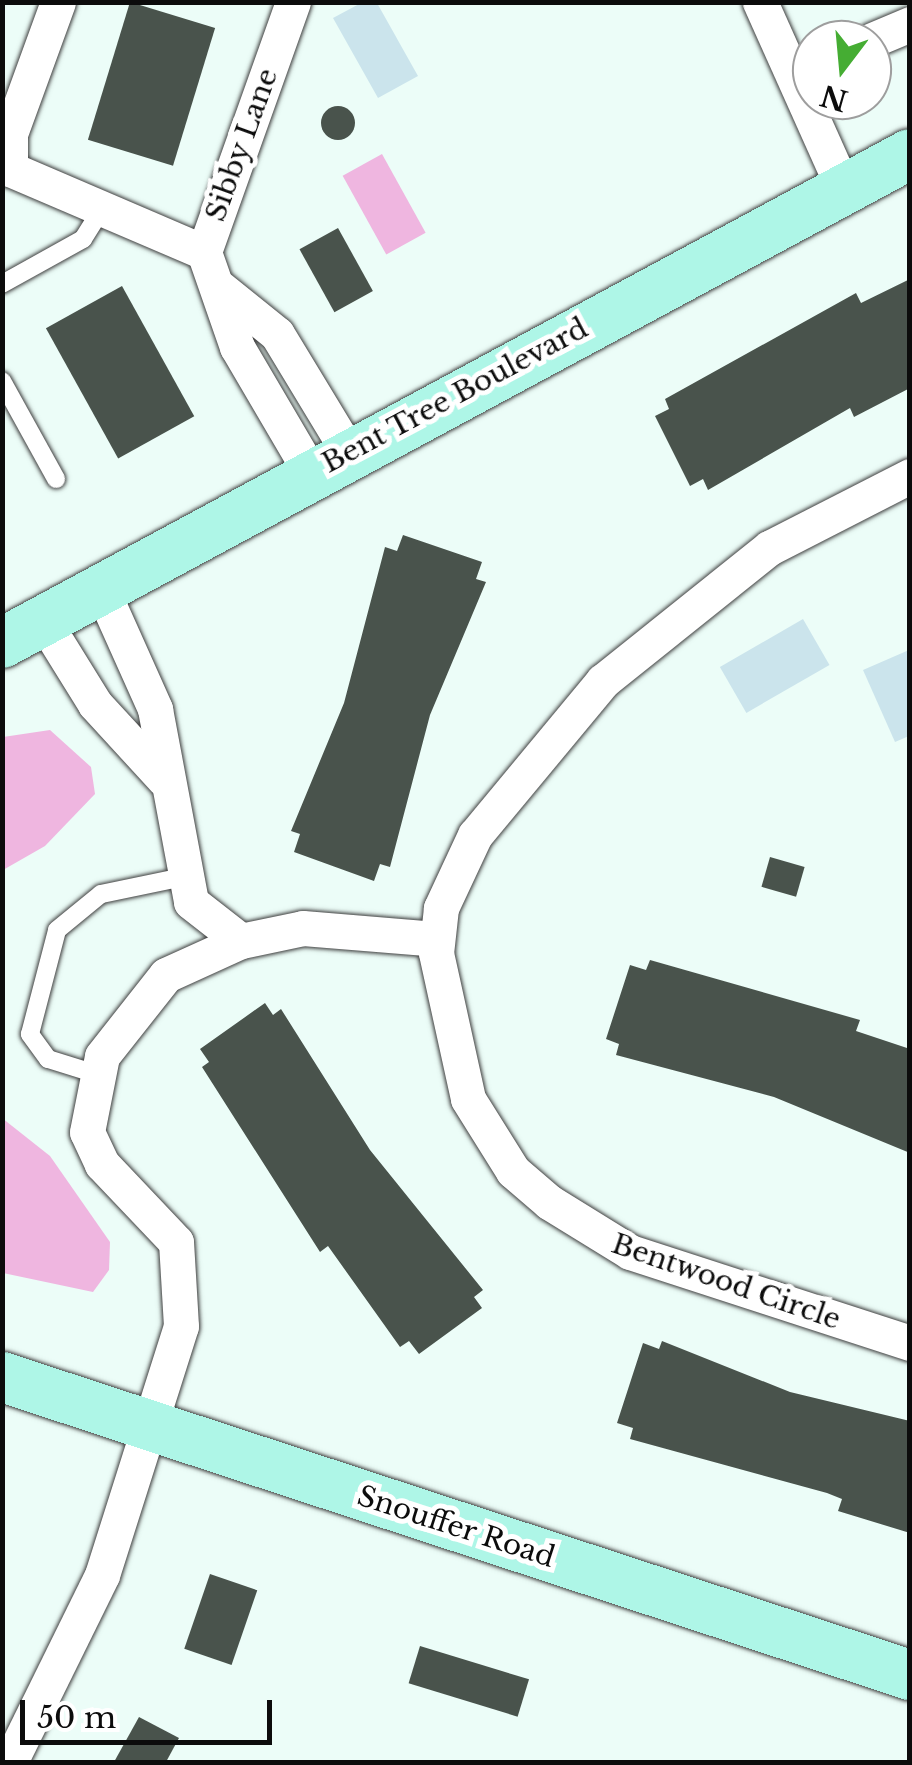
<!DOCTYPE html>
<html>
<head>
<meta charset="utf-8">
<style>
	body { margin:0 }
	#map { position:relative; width:912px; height:1765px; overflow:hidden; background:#ecfdf8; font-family:"Libre Baskerville",serif }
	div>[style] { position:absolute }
	.pitch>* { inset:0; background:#cbe4ec; transform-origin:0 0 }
	.water>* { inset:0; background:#efb6e0; transform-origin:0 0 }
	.building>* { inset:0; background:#49534c; transform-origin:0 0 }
	.round { border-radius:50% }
	.roads { filter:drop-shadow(0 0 2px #3f3f3f) drop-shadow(0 0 2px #3f3f3f) }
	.lane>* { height:18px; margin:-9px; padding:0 9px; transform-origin:9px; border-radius:9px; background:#fff }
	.street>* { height:35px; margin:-17.5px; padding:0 17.5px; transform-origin:17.5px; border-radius:17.5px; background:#fff }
	.secondary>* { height:50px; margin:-25px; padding:0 25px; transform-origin:25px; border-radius:25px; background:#aef6e7 }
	span { translate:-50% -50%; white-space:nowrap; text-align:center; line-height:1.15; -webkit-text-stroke:10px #fff; paint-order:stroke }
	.street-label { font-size:28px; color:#0c0c0c }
	.frame { position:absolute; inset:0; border:5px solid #0c0c0c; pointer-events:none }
	.north { position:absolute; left:792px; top:20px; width:100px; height:100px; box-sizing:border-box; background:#fff; border:2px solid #9e9e9e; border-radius:50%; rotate:196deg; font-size:28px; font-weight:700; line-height:40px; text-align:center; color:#0c0c0c }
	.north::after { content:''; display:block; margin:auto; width:35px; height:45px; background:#45ad33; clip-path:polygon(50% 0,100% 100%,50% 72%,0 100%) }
	.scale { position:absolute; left:20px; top:1700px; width:252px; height:45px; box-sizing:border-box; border:5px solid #0c0c0c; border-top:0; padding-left:12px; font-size:30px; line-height:35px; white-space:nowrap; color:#0c0c0c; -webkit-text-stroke:8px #fff; paint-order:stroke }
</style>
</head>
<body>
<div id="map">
	<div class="pitch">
		<i style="clip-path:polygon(361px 3px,377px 3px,418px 76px,378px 98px,333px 18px)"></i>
		<i style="left:803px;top:619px;width:53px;height:96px;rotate:60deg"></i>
		<i style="clip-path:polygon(909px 650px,909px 736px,895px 742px,863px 670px)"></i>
	</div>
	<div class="water">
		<i style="left:382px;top:154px;width:90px;height:45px;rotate:61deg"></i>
		<i style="clip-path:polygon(50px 730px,91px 767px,95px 794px,45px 846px,3px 870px,3px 737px)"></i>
		<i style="clip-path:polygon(2px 1118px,50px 1156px,110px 1242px,109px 1270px,93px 1292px,3px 1273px)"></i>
	</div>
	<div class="building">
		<i style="left:130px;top:2px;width:89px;height:144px;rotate:17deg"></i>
		<i class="round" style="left:321px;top:106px;width:34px;height:34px"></i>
		<i style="left:338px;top:228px;width:72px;height:44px;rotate:61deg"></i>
		<i style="clip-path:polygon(910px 279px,910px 388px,854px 417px,850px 408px,708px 490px,703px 479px,690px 486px,655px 416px,669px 409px,665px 399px,856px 293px,861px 303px)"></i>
		<i style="left:122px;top:286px;width:149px;height:87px;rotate:61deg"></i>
		<i style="clip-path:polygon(403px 535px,482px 562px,476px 579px,486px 582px,430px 715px,390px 867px,380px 864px,374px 881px,294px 852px,300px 834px,291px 831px,344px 703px,385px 547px,397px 551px)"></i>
		<i style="left:770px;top:857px;width:36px;height:31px;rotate:16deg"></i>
		<i style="clip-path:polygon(650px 960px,860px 1020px,856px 1031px,910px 1049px,910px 1153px,774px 1097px,616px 1055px,619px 1044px,606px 1039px,630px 965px,646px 970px)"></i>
		<i style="clip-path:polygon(265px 1003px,273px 1015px,281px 1009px,370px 1150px,483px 1290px,474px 1297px,482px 1308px,419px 1354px,409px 1341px,400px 1347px,328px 1246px,320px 1252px,202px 1067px,209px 1062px,200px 1049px)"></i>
		<i style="clip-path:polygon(662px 1341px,790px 1392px,910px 1421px,910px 1533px,838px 1511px,842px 1499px,827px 1493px,630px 1439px,633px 1428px,617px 1423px,643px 1343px,659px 1349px)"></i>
		<i style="left:210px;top:1574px;width:50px;height:79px;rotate:19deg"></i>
		<i style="left:420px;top:1646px;width:114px;height:39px;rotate:17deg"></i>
		<i style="clip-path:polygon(139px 1717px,179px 1738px,166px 1762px,114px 1762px)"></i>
	</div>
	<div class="roads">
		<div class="lane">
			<i style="left:2px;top:284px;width:93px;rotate:-29.1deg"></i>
			<i style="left:83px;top:239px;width:34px;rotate:-58deg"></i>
			<i style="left:2px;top:381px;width:112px;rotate:61.1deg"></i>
			<i style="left:93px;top:1073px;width:47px;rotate:-162.7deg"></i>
			<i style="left:48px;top:1059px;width:31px;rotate:-126deg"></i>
			<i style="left:30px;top:1034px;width:107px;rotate:-75.4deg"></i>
			<i style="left:57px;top:930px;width:57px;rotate:-39.3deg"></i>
			<i style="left:101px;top:894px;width:89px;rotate:-11.7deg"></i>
		</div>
		<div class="street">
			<i style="left:58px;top:2px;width:140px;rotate:110deg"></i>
			<i style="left:10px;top:134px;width:35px;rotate:90deg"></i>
			<i style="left:10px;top:169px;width:211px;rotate:23.2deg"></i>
			<i style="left:293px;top:2px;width:265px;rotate:109.6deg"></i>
			<i style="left:204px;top:252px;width:101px;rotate:70.8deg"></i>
			<i style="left:237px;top:347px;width:146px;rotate:59.6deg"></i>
			<i style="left:760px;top:2px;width:201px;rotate:65.9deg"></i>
			<i style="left:872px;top:40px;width:41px;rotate:-22.8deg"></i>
			<i style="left:220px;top:288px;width:73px;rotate:38.9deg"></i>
			<i style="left:277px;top:334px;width:139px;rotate:58.8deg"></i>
			<i style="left:910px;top:476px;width:158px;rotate:152.9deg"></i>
			<i style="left:769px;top:548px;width:213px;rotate:141.3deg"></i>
			<i style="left:603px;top:681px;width:200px;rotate:129.7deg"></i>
			<i style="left:475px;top:835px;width:81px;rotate:115deg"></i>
			<i style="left:441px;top:908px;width:45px;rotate:96.3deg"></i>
			<i style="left:436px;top:953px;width:149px;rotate:77.6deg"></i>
			<i style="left:468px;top:1099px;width:85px;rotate:58deg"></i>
			<i style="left:513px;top:1171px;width:48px;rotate:40.7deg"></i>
			<i style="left:549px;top:1202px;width:95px;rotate:31.7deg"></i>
			<i style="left:630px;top:1252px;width:294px;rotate:18deg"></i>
			<i style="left:101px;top:588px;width:133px;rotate:65.9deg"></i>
			<i style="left:155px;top:709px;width:196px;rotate:79.4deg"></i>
			<i style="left:191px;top:902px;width:63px;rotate:38deg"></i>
			<i style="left:43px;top:620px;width:99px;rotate:58.2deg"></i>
			<i style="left:95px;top:704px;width:102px;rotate:47.4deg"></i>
			<i style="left:10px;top:1762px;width:208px;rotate:-63.8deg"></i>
			<i style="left:102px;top:1575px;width:261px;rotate:-72.4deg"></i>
			<i style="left:181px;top:1326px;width:84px;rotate:-93.4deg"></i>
			<i style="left:176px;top:1242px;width:108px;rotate:-133.5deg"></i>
			<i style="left:102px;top:1164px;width:35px;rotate:-115deg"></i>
			<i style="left:87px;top:1132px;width:77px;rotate:-78.8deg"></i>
			<i style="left:102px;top:1056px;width:103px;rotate:-51.7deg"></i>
			<i style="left:166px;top:975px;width:82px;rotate:-24.4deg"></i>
			<i style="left:241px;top:941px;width:63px;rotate:-11.8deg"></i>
			<i style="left:303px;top:928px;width:133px;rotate:4.7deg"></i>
		</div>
		<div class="secondary">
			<i style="left:2px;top:643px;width:1031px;rotate:-28.3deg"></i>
			<i style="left:2px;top:1377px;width:956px;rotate:18.17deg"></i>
		</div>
	</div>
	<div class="street-label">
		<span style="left:242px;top:145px;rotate:-70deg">Sibby Lane</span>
		<span style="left:455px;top:396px;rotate:-28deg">Bent Tree Boulevard</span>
		<span style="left:726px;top:1282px;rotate:19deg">Bentwood Circle</span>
		<span style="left:456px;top:1527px;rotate:18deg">Snouffer Road</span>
	</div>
	<div class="frame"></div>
	<div class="north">N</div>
	<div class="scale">50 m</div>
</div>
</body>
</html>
